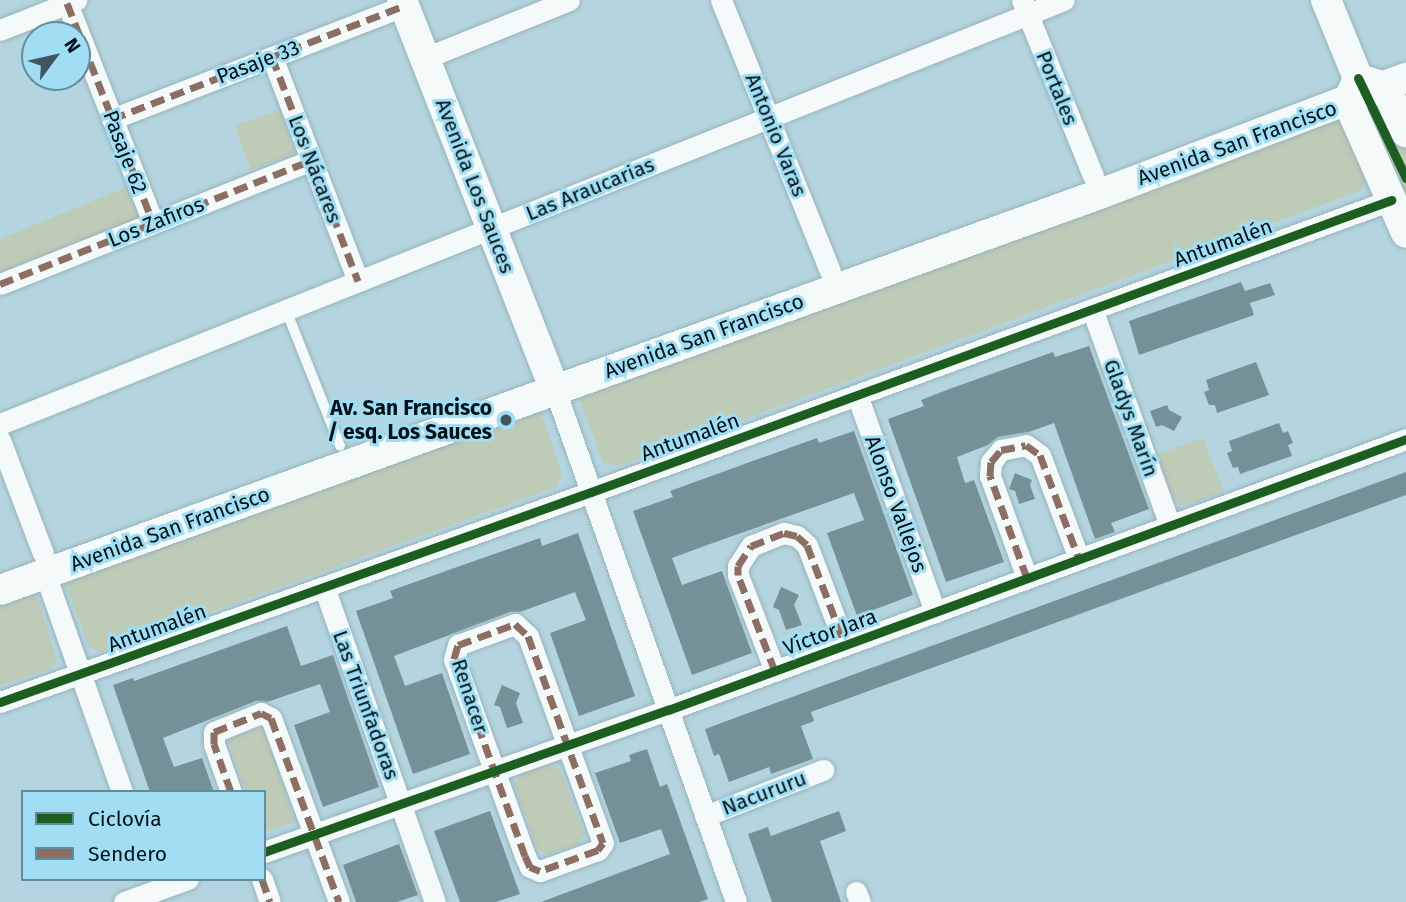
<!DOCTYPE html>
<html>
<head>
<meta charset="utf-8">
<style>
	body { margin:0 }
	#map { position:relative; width:1406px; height:902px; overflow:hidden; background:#b4d5e0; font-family:"Fira Sans",sans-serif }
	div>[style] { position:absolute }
	.green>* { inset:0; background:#becbb7; transform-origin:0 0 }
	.building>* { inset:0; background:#749197 }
	.roads { filter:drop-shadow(0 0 2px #99b3bb) drop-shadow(0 0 2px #99b3bb) }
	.lane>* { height:10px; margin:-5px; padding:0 5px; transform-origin:5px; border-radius:5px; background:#f4f9fa }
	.street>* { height:21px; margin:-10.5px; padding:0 10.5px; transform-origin:10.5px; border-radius:10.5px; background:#f4f9fa }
	.secondary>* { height:30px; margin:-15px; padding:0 15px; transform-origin:15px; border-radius:15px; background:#f4f9fa }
	.quiet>* { height:7px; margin-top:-3.5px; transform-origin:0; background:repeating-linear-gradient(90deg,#8d6e63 0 14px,transparent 0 21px) }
	.cycleway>* { height:9px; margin:-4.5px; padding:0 4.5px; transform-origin:4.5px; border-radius:4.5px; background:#1b5e20 }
	.dots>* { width:19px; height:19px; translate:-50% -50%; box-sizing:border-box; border:4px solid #a1def3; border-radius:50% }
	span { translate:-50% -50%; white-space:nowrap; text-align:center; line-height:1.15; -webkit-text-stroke:6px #a1def3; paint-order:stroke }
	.street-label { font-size:21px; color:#001118 }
	.poi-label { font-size:21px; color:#001118; font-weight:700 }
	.right { translate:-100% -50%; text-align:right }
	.legend { position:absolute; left:21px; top:790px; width:245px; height:91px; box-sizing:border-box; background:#a1def3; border:2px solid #618c9b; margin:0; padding:9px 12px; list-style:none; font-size:21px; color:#001118 }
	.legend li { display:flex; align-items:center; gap:14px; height:35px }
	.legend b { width:35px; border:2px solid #618c9b }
	.north { position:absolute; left:21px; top:21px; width:70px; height:70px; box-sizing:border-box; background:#a1def3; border:2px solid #618c9b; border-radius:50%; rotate:57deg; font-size:19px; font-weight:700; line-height:28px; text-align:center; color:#001118 }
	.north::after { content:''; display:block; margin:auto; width:24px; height:32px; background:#3f565e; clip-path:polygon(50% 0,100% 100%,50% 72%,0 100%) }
</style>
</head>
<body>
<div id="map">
	<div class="green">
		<i style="clip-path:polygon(1385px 104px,1406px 150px,1406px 211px,1369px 116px)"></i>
		<i style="left:279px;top:110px;width:46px;height:47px;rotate:70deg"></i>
		<i style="clip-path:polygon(1342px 119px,1367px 180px,1360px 191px,618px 466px,603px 462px,578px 396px,584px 389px)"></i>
		<i style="clip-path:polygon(127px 187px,141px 221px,0 276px,0 239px)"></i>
		<i style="clip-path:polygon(539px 407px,562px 475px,556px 487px,100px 652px,89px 647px,65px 582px)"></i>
		<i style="clip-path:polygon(1203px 438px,1224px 492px,1183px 506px,1174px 499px,1156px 455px)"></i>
		<i style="clip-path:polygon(35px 591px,57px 659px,53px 668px,0 685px,0 604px)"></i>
		<i style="clip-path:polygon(263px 727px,295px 822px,264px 832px,264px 792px,246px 792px,228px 739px)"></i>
		<i style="clip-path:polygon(548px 765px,560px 769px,584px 834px,579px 844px,548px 854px,538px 850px,514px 785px,520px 775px)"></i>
	</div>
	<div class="building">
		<i style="clip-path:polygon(1241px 282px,1245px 291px,1270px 283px,1275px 295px,1250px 303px,1254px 315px,1139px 355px,1129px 321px)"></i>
		<i style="clip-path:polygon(1089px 346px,1149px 509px,1111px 523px,1115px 532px,1095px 539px,1054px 423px,1029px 432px,998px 437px,988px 445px,957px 457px,965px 483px,974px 480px,1004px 562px,946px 582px,888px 419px,924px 406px,921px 400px,952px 388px,1053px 352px,1055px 357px)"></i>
		<i style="clip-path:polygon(1256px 362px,1269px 395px,1217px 413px,1215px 405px,1209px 405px,1204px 392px,1209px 390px,1206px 380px)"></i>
		<i style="clip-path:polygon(1167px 405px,1169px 410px,1182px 417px,1174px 431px,1162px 425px,1156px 427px,1150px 411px)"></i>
		<i style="clip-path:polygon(1279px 423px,1283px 433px,1288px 431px,1293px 443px,1288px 445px,1292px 456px,1240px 474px,1238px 467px,1233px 468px,1227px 453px,1232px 451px,1229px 441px)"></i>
		<i style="clip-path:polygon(854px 431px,913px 595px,857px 616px,827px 533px,864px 520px,854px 493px,710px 544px,672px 558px,682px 585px,722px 571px,752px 653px,692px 675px,633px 511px,673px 497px,670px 491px,761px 458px,817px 438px,819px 443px)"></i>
		<i style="clip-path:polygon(1406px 472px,1406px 495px,811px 712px,814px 721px,801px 726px,813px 759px,771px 774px,769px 767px,729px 782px,719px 754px,714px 756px,705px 729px)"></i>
		<i style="clip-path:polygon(1015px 473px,1032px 480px,1030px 485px,1035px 499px,1019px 504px,1015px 491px,1009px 489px)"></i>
		<i style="clip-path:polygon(578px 533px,635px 696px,579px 716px,550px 633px,586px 620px,575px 592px,520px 612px,510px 612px,394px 656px,405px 686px,442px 673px,470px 754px,413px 774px,356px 611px,393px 598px,390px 591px,457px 567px,540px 538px,542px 546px)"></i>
		<i style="clip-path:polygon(781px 587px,799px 595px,794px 605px,802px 625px,786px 630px,779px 610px,773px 607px)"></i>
		<i style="clip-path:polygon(287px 626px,301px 666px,333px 655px,379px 787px,323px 807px,294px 725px,330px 712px,320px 684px,267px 702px,256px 701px,163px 738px,174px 767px,202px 758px,214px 792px,150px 792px,113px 685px,133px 678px,134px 681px)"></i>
		<i style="clip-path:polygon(502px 685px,520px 693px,516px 703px,523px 723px,507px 728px,500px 707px,494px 705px)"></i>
		<i style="clip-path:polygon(647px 749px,660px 787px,667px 784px,708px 899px,699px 902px,541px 902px,670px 854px,661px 829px,620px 843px,595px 773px,631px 761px,629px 755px)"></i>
		<i style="clip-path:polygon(490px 811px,520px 894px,496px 902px,460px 902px,434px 831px)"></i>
		<i style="clip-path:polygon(839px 811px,846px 831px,820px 841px,841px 902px,772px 902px,748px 834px,768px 827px,771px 836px)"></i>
		<i style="clip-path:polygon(399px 844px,418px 895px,397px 902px,356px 902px,343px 865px)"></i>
	</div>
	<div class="roads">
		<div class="lane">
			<i style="left:286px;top:310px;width:146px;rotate:68.3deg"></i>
		</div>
		<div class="street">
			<i style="left:721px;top:0;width:292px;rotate:68.1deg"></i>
			<i style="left:1022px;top:0;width:190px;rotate:68deg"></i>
			<i style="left:67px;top:3px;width:236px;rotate:68.6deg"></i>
			<i style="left:0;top:30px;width:82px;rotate:-21.5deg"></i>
			<i style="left:272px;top:57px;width:240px;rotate:69deg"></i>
			<i style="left:425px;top:58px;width:155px;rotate:-21.9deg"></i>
			<i style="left:112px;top:119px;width:313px;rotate:-21.2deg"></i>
			<i style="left:0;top:284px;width:335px;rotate:-21.7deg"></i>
			<i style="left:1092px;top:309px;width:231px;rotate:70.2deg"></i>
			<i style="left:555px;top:390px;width:543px;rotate:70.53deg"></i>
			<i style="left:857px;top:395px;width:231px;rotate:70.2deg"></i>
			<i style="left:0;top:424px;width:1145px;rotate:-21.73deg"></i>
			<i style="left:0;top:440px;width:121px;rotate:69.2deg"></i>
			<i style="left:45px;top:574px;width:231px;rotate:70.5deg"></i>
			<i style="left:1027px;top:578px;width:109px;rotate:-109.9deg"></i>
			<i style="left:990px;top:476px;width:14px;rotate:-86deg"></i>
			<i style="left:991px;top:462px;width:16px;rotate:-50deg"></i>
			<i style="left:1001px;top:450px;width:25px;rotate:-11deg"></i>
			<i style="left:1026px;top:445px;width:17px;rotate:36deg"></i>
			<i style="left:1040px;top:455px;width:111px;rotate:69.4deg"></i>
			<i style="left:324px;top:587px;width:334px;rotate:70.6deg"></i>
			<i style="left:515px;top:624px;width:18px;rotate:43deg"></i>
			<i style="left:528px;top:636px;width:220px;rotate:70.1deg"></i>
			<i style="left:603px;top:843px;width:9px;rotate:126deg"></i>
			<i style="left:598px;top:850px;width:62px;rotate:160.1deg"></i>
			<i style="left:540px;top:871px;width:11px;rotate:-158deg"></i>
			<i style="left:530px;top:867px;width:12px;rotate:-114deg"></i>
			<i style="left:525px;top:856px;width:209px;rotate:-109.8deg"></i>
			<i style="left:454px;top:659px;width:15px;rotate:-74deg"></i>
			<i style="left:458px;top:645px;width:61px;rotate:-20.2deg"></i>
			<i style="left:775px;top:671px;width:103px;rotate:-111.1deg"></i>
			<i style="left:738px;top:575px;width:9px;rotate:-90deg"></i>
			<i style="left:738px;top:566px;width:24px;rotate:-57deg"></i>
			<i style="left:751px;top:546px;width:35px;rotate:-22deg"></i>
			<i style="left:784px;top:533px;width:13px;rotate:13deg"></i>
			<i style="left:797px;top:536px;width:13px;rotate:42deg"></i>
			<i style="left:807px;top:545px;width:107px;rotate:69.2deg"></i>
			<i style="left:0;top:702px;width:627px;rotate:-19.56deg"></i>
			<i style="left:591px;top:492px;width:852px;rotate:-20.05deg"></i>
			<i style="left:231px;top:792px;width:51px;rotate:-109.5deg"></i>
			<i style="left:214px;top:744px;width:12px;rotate:-90deg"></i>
			<i style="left:214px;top:732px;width:51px;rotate:-22deg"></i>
			<i style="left:261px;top:713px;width:11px;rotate:27deg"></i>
			<i style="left:271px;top:718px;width:196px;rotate:69.7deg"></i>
			<i style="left:705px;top:816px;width:127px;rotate:-21.3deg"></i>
			<i style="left:264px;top:852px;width:428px;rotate:-19.4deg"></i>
			<i style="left:668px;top:710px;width:786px;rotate:-20.16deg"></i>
			<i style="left:262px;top:879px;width:24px;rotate:71deg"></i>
			<i style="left:856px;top:892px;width:11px;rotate:68deg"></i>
			<i style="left:124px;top:902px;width:68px;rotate:-19.8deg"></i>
		</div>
		<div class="secondary">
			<i style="left:402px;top:0;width:400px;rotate:68.6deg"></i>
			<i style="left:1326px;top:0;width:84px;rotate:67.7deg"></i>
			<i style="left:1358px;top:78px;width:26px;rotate:113deg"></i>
			<i style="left:1348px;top:102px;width:143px;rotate:66.1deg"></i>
			<i style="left:1366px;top:81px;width:20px;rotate:18deg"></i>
			<i style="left:1385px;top:87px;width:50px;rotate:65deg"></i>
			<i style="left:0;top:590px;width:1169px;rotate:-19.8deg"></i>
			<i style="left:1100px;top:194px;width:327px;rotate:-20.8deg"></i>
		</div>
	</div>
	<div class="quiet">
		<i style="left:67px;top:3px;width:236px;rotate:68.6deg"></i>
		<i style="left:272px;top:57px;width:240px;rotate:69deg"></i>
		<i style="left:112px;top:119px;width:313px;rotate:-21.2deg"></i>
		<i style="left:0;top:284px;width:335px;rotate:-21.7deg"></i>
		<i style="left:1027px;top:578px;width:109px;rotate:-109.9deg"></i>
		<i style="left:990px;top:476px;width:14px;rotate:-86deg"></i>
		<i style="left:991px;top:462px;width:16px;rotate:-50deg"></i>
		<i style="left:1001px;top:450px;width:25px;rotate:-11deg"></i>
		<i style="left:1026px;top:445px;width:17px;rotate:36deg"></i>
		<i style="left:1040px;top:455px;width:111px;rotate:69.4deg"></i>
		<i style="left:515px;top:624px;width:18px;rotate:43deg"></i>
		<i style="left:528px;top:636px;width:220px;rotate:70.1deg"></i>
		<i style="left:603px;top:843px;width:9px;rotate:126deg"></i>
		<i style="left:598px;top:850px;width:62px;rotate:160.1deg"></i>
		<i style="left:540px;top:871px;width:11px;rotate:-158deg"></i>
		<i style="left:530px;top:867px;width:12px;rotate:-114deg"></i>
		<i style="left:525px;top:856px;width:209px;rotate:-109.8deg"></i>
		<i style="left:454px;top:659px;width:15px;rotate:-74deg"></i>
		<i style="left:458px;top:645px;width:61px;rotate:-20.2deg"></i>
		<i style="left:775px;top:671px;width:103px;rotate:-111.1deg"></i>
		<i style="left:738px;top:575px;width:9px;rotate:-90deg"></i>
		<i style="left:738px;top:566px;width:24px;rotate:-57deg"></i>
		<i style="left:751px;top:546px;width:35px;rotate:-22deg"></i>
		<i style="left:784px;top:533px;width:13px;rotate:13deg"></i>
		<i style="left:797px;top:536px;width:13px;rotate:42deg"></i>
		<i style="left:807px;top:545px;width:107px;rotate:69.2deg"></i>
		<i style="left:231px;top:792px;width:51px;rotate:-109.5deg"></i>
		<i style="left:214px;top:744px;width:12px;rotate:-90deg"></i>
		<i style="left:214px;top:732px;width:51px;rotate:-22deg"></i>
		<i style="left:261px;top:713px;width:11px;rotate:27deg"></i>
		<i style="left:271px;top:718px;width:196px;rotate:69.7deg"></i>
		<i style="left:262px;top:879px;width:24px;rotate:71deg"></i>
	</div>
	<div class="cycleway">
		<i style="left:1358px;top:78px;width:111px;rotate:64.4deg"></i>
		<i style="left:0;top:702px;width:627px;rotate:-19.56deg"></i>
		<i style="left:591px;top:492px;width:852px;rotate:-20.05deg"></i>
		<i style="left:264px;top:852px;width:428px;rotate:-19.4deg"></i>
		<i style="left:668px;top:710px;width:786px;rotate:-20.16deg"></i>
	</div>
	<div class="dots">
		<i style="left:506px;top:420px;background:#3f565e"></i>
	</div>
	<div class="street-label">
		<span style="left:258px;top:62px;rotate:-21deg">Pasaje 33</span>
		<span style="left:1057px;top:88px;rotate:68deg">Portales</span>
		<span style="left:776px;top:135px;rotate:68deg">Antonio Varas</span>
		<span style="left:1237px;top:143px;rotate:-20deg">Avenida San Francisco</span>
		<span style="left:125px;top:152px;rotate:69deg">Pasaje 62</span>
		<span style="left:315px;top:169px;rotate:69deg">Los Nácares</span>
		<span style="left:475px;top:186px;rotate:69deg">Avenida Los Sauces</span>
		<span style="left:590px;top:189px;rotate:-22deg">Las Araucarias</span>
		<span style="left:156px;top:222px;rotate:-22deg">Los Zafiros</span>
		<span style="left:1223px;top:243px;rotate:-20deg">Antumalén</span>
		<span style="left:704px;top:336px;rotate:-20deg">Avenida San Francisco</span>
		<span style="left:1131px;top:418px;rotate:70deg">Gladys Marín</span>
		<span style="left:690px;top:437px;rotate:-20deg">Antumalén</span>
		<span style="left:896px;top:504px;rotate:70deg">Alonso Vallejos</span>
		<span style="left:170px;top:529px;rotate:-20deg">Avenida San Francisco</span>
		<span style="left:157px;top:628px;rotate:-20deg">Antumalén</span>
		<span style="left:830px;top:632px;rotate:-20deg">Víctor Jara</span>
		<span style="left:470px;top:696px;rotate:72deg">Renacer</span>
		<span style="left:366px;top:705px;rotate:70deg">Las Triunfadoras</span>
		<span style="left:764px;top:793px;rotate:-21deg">Nacururu</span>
	</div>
	<div class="poi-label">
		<span class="right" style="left:492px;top:420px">Av. San Francisco<br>/ esq. Los Sauces</span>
	</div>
	<ul class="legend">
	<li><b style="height:9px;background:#1b5e20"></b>Ciclovía</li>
	<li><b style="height:9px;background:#8d6e63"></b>Sendero</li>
	</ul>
	<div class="north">N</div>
</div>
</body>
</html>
